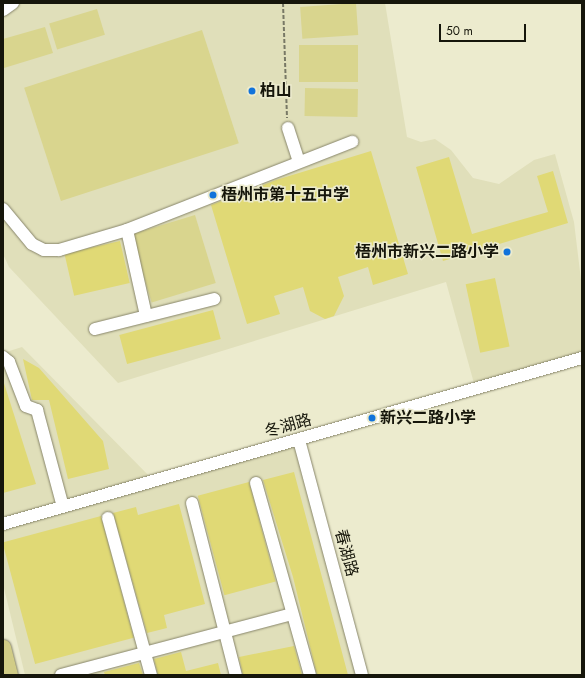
<!DOCTYPE html>
<html>
<head>
<meta charset="utf-8">
<style>
	body { margin:0 }
	#map { position:relative; width:585px; height:678px; overflow:hidden; background:#ecebce; font-family:Jost,"Noto Sans SC",sans-serif }
	div>[style] { position:absolute }
	.built>* { inset:0; background:#e0dfba }
	.green>* { inset:0; background:#d9d58e; transform-origin:0 0 }
	.building>* { inset:0; background:#e0d975; transform-origin:0 0 }
	.path>* { height:2px; margin-top:-1px; transform-origin:0; background:repeating-linear-gradient(90deg,#787865 0 4px,transparent 0 6px) }
	.roads { filter:drop-shadow(0 0 1px #87856a) drop-shadow(0 0 1px #87856a) }
	.minor>* { height:12px; margin:-6px; padding:0 6px; transform-origin:6px; border-radius:6px; background:#fff }
	.major>* { height:15px; margin:-7.5px; padding:0 7.5px; transform-origin:7.5px; border-radius:7.5px; background:#d1cc86 }
	.dots>* { width:11px; height:11px; translate:-50% -50%; box-sizing:border-box; border:2px solid #ecebce; border-radius:50% }
	span { translate:-50% -50%; white-space:nowrap; text-align:center; line-height:1.15; -webkit-text-stroke:3px #ecebce; paint-order:stroke }
	.poi-label { font-size:16px; color:#16160b; font-weight:700 }
	.left { translate:0 -50%; text-align:left }
	.right { translate:-100% -50%; text-align:right }
	.street-label { font-size:16px; color:#16160b }
	.frame { position:absolute; inset:0; border:4px solid #16160b; pointer-events:none }
	.scale { position:absolute; left:439px; top:24px; width:87px; height:18px; box-sizing:border-box; border:2px solid #16160b; border-top:0; padding-left:5px; font-size:12px; line-height:14px; white-space:nowrap; color:#16160b; -webkit-text-stroke:3px #ecebce; paint-order:stroke }
</style>
</head>
<body>
<div id="map">
	<div class="built">
		<i style="clip-path:polygon(3px 3px,385px 3px,407px 137px,421px 142px,435px 139px,451px 150px,473px 178px,499px 184px,534px 160px,555px 154px,574px 222px,582px 288px,582px 358px,475px 387px,446px 282px,118px 383px,9px 267px,3px 254px)"></i>
		<i style="clip-path:polygon(22px 347px,154px 481px,299px 440px,362px 675px,25px 675px,3px 584px,3px 353px)"></i>
	</div>
	<div class="green">
		<i style="left:356px;top:3px;width:32px;height:56px;rotate:86deg"></i>
		<i style="left:97px;top:9px;width:27px;height:50px;rotate:73deg"></i>
		<i style="clip-path:polygon(45px 27px,53px 53px,4px 68px,3px 39px)"></i>
		<i style="left:202px;top:30px;width:119px;height:187px;rotate:72deg"></i>
		<i style="left:299px;top:45px;width:59px;height:37px"></i>
		<i style="left:305px;top:88px;width:53px;height:28px;rotate:1deg"></i>
		<i style="left:195px;top:215px;width:71px;height:67px;rotate:73deg"></i>
	</div>
	<div class="building">
		<i style="clip-path:polygon(371px 151px,408px 274px,373px 285px,368px 267px,338px 277px,344px 296px,334px 316px,325px 319px,310px 311px,303px 287px,274px 296px,280px 314px,247px 324px,211px 205px,276px 180px)"></i>
		<i style="clip-path:polygon(449px 157px,472px 234px,548px 212px,537px 176px,553px 171px,568px 223px,443px 261px,416px 167px)"></i>
		<i style="left:120px;top:241px;width:43px;height:57px;rotate:77deg"></i>
		<i style="left:495px;top:278px;width:70px;height:30px;rotate:78deg"></i>
		<i style="left:213px;top:310px;width:30px;height:97px;rotate:75deg"></i>
		<i style="clip-path:polygon(23px 359px,39px 368px,103px 441px,109px 469px,68px 479px,49px 400px,32px 400px)"></i>
		<i style="clip-path:polygon(3px 380px,36px 484px,3px 493px)"></i>
		<i style="clip-path:polygon(294px 472px,348px 675px,317px 675px,293px 577px,263px 480px)"></i>
		<i style="left:249px;top:482px;width:103px;height:53px;rotate:75deg"></i>
		<i style="clip-path:polygon(179px 504px,205px 604px,164px 615px,167px 628px,147px 633px,113px 513px,136px 507px,138px 515px)"></i>
		<i style="left:101px;top:516px;width:126px;height:102px;rotate:75deg"></i>
		<i style="clip-path:polygon(294px 646px,302px 675px,243px 675px,239px 657px)"></i>
		<i style="clip-path:polygon(181px 652px,186px 671px,218px 663px,221px 675px,158px 675px,154px 659px)"></i>
		<i style="clip-path:polygon(139px 663px,143px 675px,105px 675px,104px 672px)"></i>
	</div>
	<div class="path">
		<i style="left:283px;top:3px;width:115px;rotate:88deg"></i>
	</div>
	<div class="roads">
		<div class="minor">
			<i style="left:3px;top:10px;width:12px;rotate:-35deg"></i>
			<i style="left:288px;top:128px;width:35px;rotate:72deg"></i>
			<i style="left:3px;top:209px;width:45px;rotate:50.4deg"></i>
			<i style="left:32px;top:244px;width:13px;rotate:27deg"></i>
			<i style="left:44px;top:250px;width:15px"></i>
			<i style="left:59px;top:250px;width:71px;rotate:-16.4deg"></i>
			<i style="left:127px;top:230px;width:242px;rotate:-21.4deg"></i>
			<i style="left:127px;top:230px;width:88px;rotate:77.5deg"></i>
			<i style="left:95px;top:329px;width:123px;rotate:-14.1deg"></i>
			<i style="left:3px;top:357px;width:8px;rotate:40deg"></i>
			<i style="left:9px;top:362px;width:47px;rotate:68.9deg"></i>
			<i style="left:26px;top:406px;width:12px;rotate:20deg"></i>
			<i style="left:37px;top:410px;width:100px;rotate:75deg"></i>
			<i style="left:299px;top:440px;width:243px;rotate:75deg"></i>
			<i style="left:256px;top:483px;width:199px;rotate:74.3deg"></i>
			<i style="left:192px;top:503px;width:178px;rotate:75.7deg"></i>
			<i style="left:108px;top:518px;width:163px;rotate:74.7deg"></i>
			<i style="left:3px;top:524px;width:602px;rotate:-16deg"></i>
			<i style="left:61px;top:675px;width:239px;rotate:-14.8deg"></i>
		</div>
		<div class="major">
			<i style="left:3px;top:647px;width:29px;rotate:76deg"></i>
		</div>
	</div>
	<div class="dots">
		<i style="left:252px;top:91px;background:#1173db"></i>
		<i style="left:213px;top:195px;background:#1173db"></i>
		<i style="left:507px;top:252px;background:#1173db"></i>
		<i style="left:372px;top:418px;background:#1173db"></i>
	</div>
	<div class="poi-label">
		<span class="left" style="left:260px;top:91px">柏山</span>
		<span class="left" style="left:221px;top:195px">梧州市第十五中学</span>
		<span class="right" style="left:499px;top:252px">梧州市新兴二路小学</span>
		<span class="left" style="left:380px;top:418px">新兴二路小学</span>
	</div>
	<div class="street-label">
		<span style="left:288px;top:426px;rotate:-16deg">冬湖路</span>
		<span style="left:346px;top:553px;rotate:75deg">春湖路</span>
	</div>
	<div class="frame"></div>
	<div class="scale">50 m</div>
</div>
</body>
</html>
